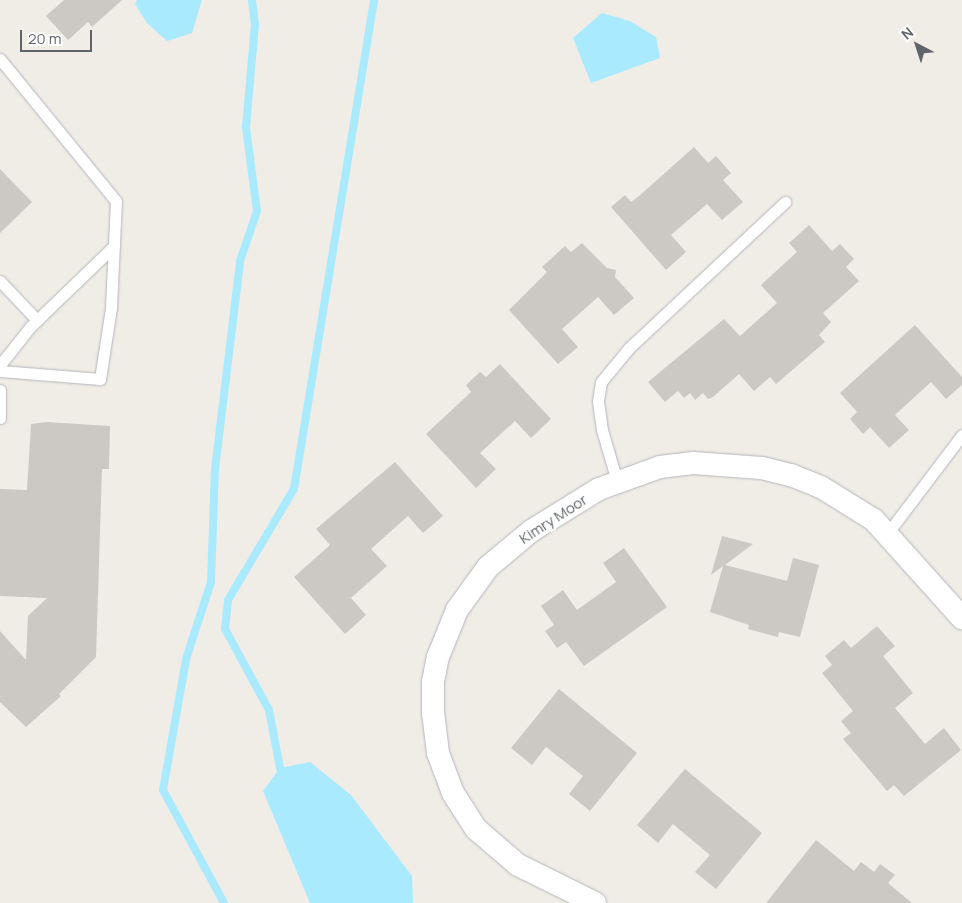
<!DOCTYPE html>
<html>
<head>
<meta charset="utf-8">
<style>
	body { margin:0 }
	#map { position:relative; width:962px; height:903px; overflow:hidden; background:#f0ede7; font-family:Manrope,sans-serif }
	div>[style] { position:absolute }
	.water>* { inset:0; background:#a9eaff }
	.stream>* { height:8px; margin:-4px; padding:0 4px; transform-origin:4px; border-radius:4px; background:#a9eaff }
	.building>* { inset:0; background:#ccc8c4 }
	.roads { filter:drop-shadow(0 0 1px #b2b6b9) drop-shadow(0 0 1px #b2b6b9) }
	.service>* { height:11px; margin:-5.5px; padding:0 5.5px; transform-origin:5.5px; border-radius:5.5px; background:#fff }
	.minor>* { height:22px; margin:-11px; padding:0 11px; transform-origin:11px; border-radius:11px; background:#fff }
	span { translate:-50% -50%; white-space:nowrap; text-align:center; line-height:1.15; -webkit-text-stroke:4px #fff; paint-order:stroke }
	.street-label { font-size:15px; color:#5e6467 }
	.north { position:absolute; left:892px; top:20px; width:50px; height:50px; -webkit-text-stroke:4px #fff; paint-order:stroke; rotate:320deg; font-size:14px; font-weight:700; line-height:20px; text-align:center; color:#5e6467 }
	.north::after { content:''; display:block; margin:auto; width:18px; height:22px; background:#5e6467; clip-path:polygon(50% 0,100% 100%,50% 72%,0 100%) }
	.scale { position:absolute; left:20px; top:30px; width:72px; height:22px; box-sizing:border-box; border:2px solid #5e6467; border-top:0; padding-left:6px; font-size:15px; line-height:18px; white-space:nowrap; color:#5e6467; -webkit-text-stroke:4px #fff; paint-order:stroke }
</style>
</head>
<body>
<div id="map">
	<div class="water">
		<i style="clip-path:polygon(137px 0,202px 0,192px 33px,167px 41px,147px 23px,135px 4px)"></i>
		<i style="clip-path:polygon(602px 13px,630px 21px,656px 37px,660px 58px,591px 83px,573px 38px)"></i>
		<i style="clip-path:polygon(310px 762px,351px 795px,412px 876px,413px 903px,310px 903px,263px 791px,280px 768px)"></i>
	</div>
	<div class="stream">
		<i style="left:284px;top:777px;width:10px;rotate:-114deg"></i>
		<i style="left:280px;top:768px;width:59px;rotate:-100.7deg"></i>
		<i style="left:269px;top:710px;width:92px;rotate:-118.5deg"></i>
		<i style="left:225px;top:629px;width:29px;rotate:-84deg"></i>
		<i style="left:228px;top:600px;width:129px;rotate:-59.3deg"></i>
		<i style="left:294px;top:489px;width:496px;rotate:-80.7deg"></i>
		<i style="left:224px;top:903px;width:128px;rotate:-118.4deg"></i>
		<i style="left:163px;top:790px;width:133px;rotate:-80deg"></i>
		<i style="left:186px;top:659px;width:81px;rotate:-72deg"></i>
		<i style="left:211px;top:582px;width:113px;rotate:-88deg"></i>
		<i style="left:215px;top:469px;width:209px;rotate:-83.1deg"></i>
		<i style="left:240px;top:261px;width:53px;rotate:-71.2deg"></i>
		<i style="left:257px;top:211px;width:85px;rotate:-97.5deg"></i>
		<i style="left:246px;top:127px;width:102px;rotate:-85deg"></i>
		<i style="left:255px;top:25px;width:25px;rotate:-97deg"></i>
	</div>
	<div class="building">
		<i style="clip-path:polygon(64px 0,122px 0,92px 27px,88px 22px,68px 40px,46px 16px)"></i>
		<i style="clip-path:polygon(694px 147px,708px 163px,716px 156px,731px 173px,723px 180px,743px 202px,722px 220px,707px 204px,671px 235px,686px 252px,666px 270px,611px 207px,625px 195px,631px 202px,639px 196px)"></i>
		<i style="clip-path:polygon(0 169px,32px 202px,0 233px)"></i>
		<i style="clip-path:polygon(809px 225px,832px 251px,840px 244px,854px 259px,846px 267px,859px 281px,823px 313px,831px 322px,819px 335px,825px 342px,776px 384px,770px 377px,754px 391px,739px 374px,713px 397px,708px 399px,703px 393px,695px 400px,690px 393px,684px 398px,678px 391px,665px 402px,648px 382px,724px 319px,740px 336px,777px 303px,761px 285px,797px 252px,789px 243px)"></i>
		<i style="clip-path:polygon(582px 243px,607px 268px,616px 270px,615px 277px,634px 298px,614px 315px,598px 297px,562px 329px,578px 347px,558px 364px,509px 310px,547px 272px,542px 267px,565px 246px,571px 252px)"></i>
		<i style="clip-path:polygon(915px 325px,962px 377px,962px 385px,946px 399px,931px 382px,895px 415px,909px 430px,889px 448px,870px 427px,863px 434px,850px 419px,857px 412px,840px 393px)"></i>
		<i style="clip-path:polygon(500px 364px,551px 419px,531px 438px,515px 421px,480px 453px,496px 469px,476px 488px,426px 434px,471px 392px,466px 385px,480px 372px,486px 377px)"></i>
		<i style="clip-path:polygon(47px 422px,110px 426px,109px 469px,102px 469px,96px 657px,59px 694px,61px 696px,26px 727px,0 702px,0 631px,26px 660px,28px 616px,47px 598px,0 596px,0 489px,27px 490px,31px 424px)"></i>
		<i style="clip-path:polygon(395px 462px,443px 516px,423px 533px,408px 516px,371px 549px,387px 566px,351px 598px,366px 615px,345px 634px,294px 577px,330px 545px,316px 529px)"></i>
		<i style="clip-path:polygon(722px 536px,753px 544px,725px 565px,787px 581px,793px 558px,819px 565px,800px 637px,779px 632px,778px 637px,748px 629px,749px 625px,710px 612px,723px 566px,711px 575px)"></i>
		<i style="clip-path:polygon(624px 548px,667px 607px,584px 666px,566px 642px,557px 648px,545px 631px,554px 625px,541px 606px,563px 590px,577px 610px,616px 582px,603px 563px)"></i>
		<i style="clip-path:polygon(877px 626px,895px 646px,883px 656px,913px 693px,895px 708px,925px 744px,944px 728px,961px 750px,904px 796px,894px 785px,887px 791px,843px 739px,851px 733px,841px 721px,853px 711px,822px 673px,832px 665px,825px 656px,844px 640px,851px 648px)"></i>
		<i style="clip-path:polygon(559px 689px,637px 753px,590px 811px,569px 794px,583px 776px,546px 747px,532px 765px,511px 748px)"></i>
		<i style="clip-path:polygon(685px 769px,762px 833px,716px 889px,695px 872px,710px 855px,673px 824px,658px 843px,637px 825px)"></i>
		<i style="clip-path:polygon(816px 840px,854px 871px,861px 862px,874px 872px,880px 864px,895px 875px,888px 883px,912px 903px,766px 903px)"></i>
	</div>
	<div class="roads">
		<div class="service">
			<i style="left:0;top:59px;width:183px;rotate:50.8deg"></i>
			<i style="left:116px;top:201px;width:107px;rotate:92.7deg"></i>
			<i style="left:111px;top:308px;width:72px;rotate:98.8deg"></i>
			<i style="left:100px;top:379px;width:100px;rotate:-175.4deg"></i>
			<i style="left:0;top:281px;width:54px;rotate:46.5deg"></i>
			<i style="left:0;top:365px;width:48px;rotate:-51.7deg"></i>
			<i style="left:30px;top:327px;width:117px;rotate:-44deg"></i>
			<i style="left:0;top:390px;width:28px;rotate:90deg"></i>
			<i style="left:617px;top:481px;width:53px;rotate:-106.4deg"></i>
			<i style="left:602px;top:430px;width:29px;rotate:-98deg"></i>
			<i style="left:598px;top:401px;width:19px;rotate:-81deg"></i>
			<i style="left:601px;top:382px;width:44px;rotate:-50.5deg"></i>
			<i style="left:629px;top:348px;width:214px;rotate:-43.1deg"></i>
			<i style="left:887px;top:534px;width:124px;rotate:-52.9deg"></i>
		</div>
		<div class="minor">
			<i style="left:595px;top:903px;width:86px;rotate:-153.7deg"></i>
			<i style="left:518px;top:865px;width:55px;rotate:-139.4deg"></i>
			<i style="left:476px;top:829px;width:43px;rotate:-122.6deg"></i>
			<i style="left:453px;top:793px;width:43px;rotate:-110.6deg"></i>
			<i style="left:438px;top:753px;width:39px;rotate:-97deg"></i>
			<i style="left:433px;top:714px;width:32px;rotate:-90deg"></i>
			<i style="left:433px;top:682px;width:25px;rotate:-79deg"></i>
			<i style="left:438px;top:657px;width:51px;rotate:-68deg"></i>
			<i style="left:457px;top:610px;width:53px;rotate:-54.2deg"></i>
			<i style="left:488px;top:567px;width:56px;rotate:-39.9deg"></i>
			<i style="left:531px;top:531px;width:80px;rotate:-31.7deg"></i>
			<i style="left:599px;top:489px;width:65px;rotate:-19.8deg"></i>
			<i style="left:660px;top:467px;width:33px;rotate:-7deg"></i>
			<i style="left:693px;top:463px;width:69px;rotate:4.1deg"></i>
			<i style="left:762px;top:468px;width:30px;rotate:14deg"></i>
			<i style="left:791px;top:475px;width:32px;rotate:22deg"></i>
			<i style="left:821px;top:487px;width:62px;rotate:31.9deg"></i>
			<i style="left:874px;top:520px;width:132px;rotate:48.1deg"></i>
		</div>
	</div>
	<div class="street-label">
		<span style="left:553px;top:519px;rotate:-33deg">Kimry Moor</span>
	</div>
	<div class="north">N</div>
	<div class="scale">20 m</div>
</div>
</body>
</html>
